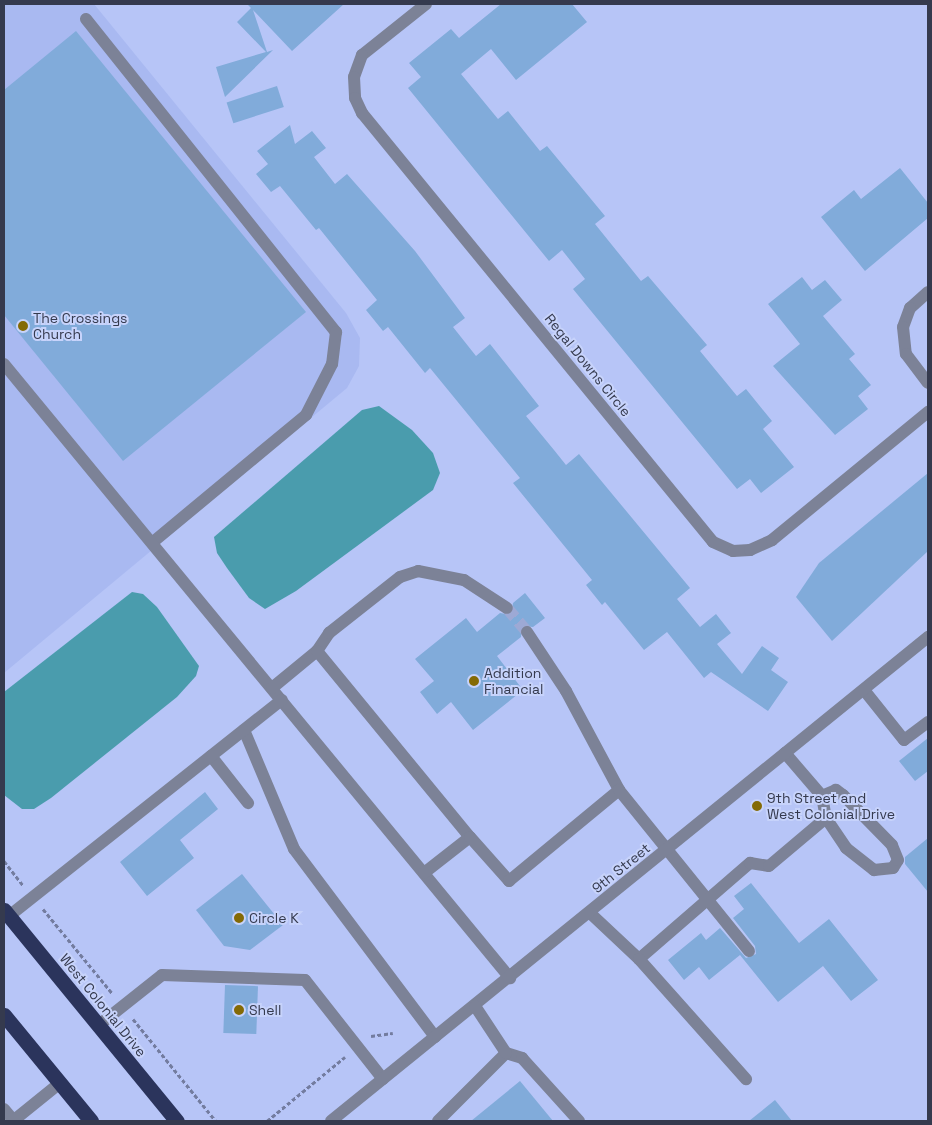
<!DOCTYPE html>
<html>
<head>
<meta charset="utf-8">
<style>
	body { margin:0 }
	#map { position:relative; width:932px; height:1125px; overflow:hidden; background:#b7c5f7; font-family:"Space Grotesk",sans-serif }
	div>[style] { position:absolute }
	.built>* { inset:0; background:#a9b9f1 }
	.water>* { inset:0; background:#4a9cad }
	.building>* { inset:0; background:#81abda; transform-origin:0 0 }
	.minor-tunnel>* { height:12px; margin-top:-6px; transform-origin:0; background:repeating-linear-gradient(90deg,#9da9d5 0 12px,transparent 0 18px) }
	.path>* { height:3px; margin-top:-1.5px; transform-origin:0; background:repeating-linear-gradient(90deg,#737c9f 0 4px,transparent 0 6.5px) }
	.minor>* { height:12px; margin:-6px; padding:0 6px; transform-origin:6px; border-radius:6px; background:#7c8297 }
	.highway>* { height:15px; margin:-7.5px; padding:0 7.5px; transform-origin:7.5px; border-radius:7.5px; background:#2b345c }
	.dots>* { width:14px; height:14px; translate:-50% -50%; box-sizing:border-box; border:2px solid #c7d3fb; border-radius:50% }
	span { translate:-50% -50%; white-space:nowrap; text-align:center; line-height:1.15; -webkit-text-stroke:4px #c7d3fb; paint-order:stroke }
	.poi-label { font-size:14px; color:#353a4e }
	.left { translate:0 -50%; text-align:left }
	.street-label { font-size:14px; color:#353a4e }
	.frame { position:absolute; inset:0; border:5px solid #353a4e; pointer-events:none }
</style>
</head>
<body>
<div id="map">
	<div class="built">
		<i style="clip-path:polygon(4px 4px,94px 4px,346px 313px,360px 338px,359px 366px,347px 388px,4px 673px)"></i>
	</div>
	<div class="water">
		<i style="clip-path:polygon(379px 406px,412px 430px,433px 453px,440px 473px,433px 490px,296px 591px,265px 609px,249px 598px,227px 568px,217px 553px,214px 537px,362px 410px)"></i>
		<i style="clip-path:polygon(132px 592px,143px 594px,157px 607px,199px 666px,196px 676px,177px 697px,51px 798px,34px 809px,22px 809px,4px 795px,4px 692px)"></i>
	</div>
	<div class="building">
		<i style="clip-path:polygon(247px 4px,344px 4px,292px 51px,253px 10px,267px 52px,273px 50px,225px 97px,216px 67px,266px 52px,237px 22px,251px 8px)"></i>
		<i style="clip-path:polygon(501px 4px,572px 4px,587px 22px,516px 80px,491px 49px,461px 74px,498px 119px,508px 111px,540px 151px,547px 146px,605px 216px,595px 224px,641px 281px,648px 276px,707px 345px,700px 351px,737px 396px,746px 389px,772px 421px,763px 429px,794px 467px,761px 493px,750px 479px,737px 489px,573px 289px,585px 279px,562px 250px,549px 261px,408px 88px,421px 77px,409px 63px,451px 29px,459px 38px)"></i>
		<i style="clip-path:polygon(76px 31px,306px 312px,123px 461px,4px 315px,4px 90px)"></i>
		<i style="left:277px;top:86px;width:22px;height:53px;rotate:72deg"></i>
		<i style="clip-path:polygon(290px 125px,295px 144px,312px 131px,326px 148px,314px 157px,335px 184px,347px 174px,415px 251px,465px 318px,453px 327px,476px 356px,490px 344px,539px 406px,526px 416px,554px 450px,566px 465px,579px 454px,690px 588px,677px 599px,700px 627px,716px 614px,731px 633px,717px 644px,742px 674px,762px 646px,779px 658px,771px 670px,788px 682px,768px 711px,711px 672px,704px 678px,667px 632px,644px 650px,605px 602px,602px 605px,586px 585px,592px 580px,513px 483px,520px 478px,430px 368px,425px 373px,388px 327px,383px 331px,366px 310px,377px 300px,319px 228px,316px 230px,280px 186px,271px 192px,256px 174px,268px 164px,257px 151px)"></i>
		<i style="clip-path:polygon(900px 168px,928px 203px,928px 218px,865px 271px,821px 217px,854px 190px,861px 199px)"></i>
		<i style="clip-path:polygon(802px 277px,812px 290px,825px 280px,842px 300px,823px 316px,855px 354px,849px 359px,871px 385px,858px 396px,868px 409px,835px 435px,773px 366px,800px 344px,768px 304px)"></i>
		<i style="clip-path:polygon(928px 473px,928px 551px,832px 641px,796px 597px,819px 563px)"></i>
		<i style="clip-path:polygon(525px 593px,545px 618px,533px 627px,522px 626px,521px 637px,497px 656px,523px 690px,473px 730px,451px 702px,437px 714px,420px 692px,434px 681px,415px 659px,466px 618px,477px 632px,500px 613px,511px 615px,513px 603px)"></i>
		<i style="clip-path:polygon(928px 738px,928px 771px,915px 781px,899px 761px)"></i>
		<i style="clip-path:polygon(205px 792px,218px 809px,180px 840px,194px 858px,147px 896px,120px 862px)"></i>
		<i style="clip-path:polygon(928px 838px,928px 892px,905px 864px,905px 857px)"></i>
		<i style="clip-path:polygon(242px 874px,283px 925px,250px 950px,224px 946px,196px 910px)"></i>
		<i style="clip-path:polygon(751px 883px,799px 943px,829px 919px,878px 980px,851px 1001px,823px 966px,778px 1002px,740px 955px,709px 980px,699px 967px,684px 980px,668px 960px,701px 933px,706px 940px,720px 928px,746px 958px,756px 954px,755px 946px,733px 918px,744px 909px,734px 896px)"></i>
		<i style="left:225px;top:985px;width:33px;height:48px;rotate:2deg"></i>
		<i style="clip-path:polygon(520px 1081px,553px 1121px,471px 1121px)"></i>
		<i style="clip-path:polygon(775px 1100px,792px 1121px,749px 1121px)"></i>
	</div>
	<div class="minor-tunnel">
		<i style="left:507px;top:608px;width:31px;rotate:50deg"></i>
	</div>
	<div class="path">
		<i style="left:4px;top:861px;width:31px;rotate:52deg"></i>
		<i style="left:43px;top:909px;width:109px;rotate:50.6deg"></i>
		<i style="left:133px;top:1019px;width:132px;rotate:50.9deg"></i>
		<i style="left:371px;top:1036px;width:22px;rotate:-8deg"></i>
		<i style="left:267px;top:1121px;width:101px;rotate:-39.4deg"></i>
	</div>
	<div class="minor">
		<i style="left:426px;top:4px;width:82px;rotate:141.4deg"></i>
		<i style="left:362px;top:55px;width:23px;rotate:110deg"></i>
		<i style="left:354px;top:77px;width:21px;rotate:87deg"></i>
		<i style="left:355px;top:98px;width:17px;rotate:65deg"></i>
		<i style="left:362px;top:113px;width:554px;rotate:50.71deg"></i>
		<i style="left:713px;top:542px;width:22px;rotate:24deg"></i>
		<i style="left:733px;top:551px;width:17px;rotate:-3deg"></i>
		<i style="left:750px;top:550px;width:24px;rotate:-24deg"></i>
		<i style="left:772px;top:540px;width:202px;rotate:-39.4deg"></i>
		<i style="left:86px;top:19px;width:401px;rotate:51.4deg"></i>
		<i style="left:336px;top:332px;width:32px;rotate:97deg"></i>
		<i style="left:332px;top:364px;width:57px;rotate:117deg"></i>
		<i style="left:306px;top:415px;width:200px;rotate:140.3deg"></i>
		<i style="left:928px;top:292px;width:24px;rotate:138deg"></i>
		<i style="left:910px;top:308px;width:20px;rotate:110deg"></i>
		<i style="left:903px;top:327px;width:27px;rotate:84deg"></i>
		<i style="left:906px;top:354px;width:36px;rotate:53deg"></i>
		<i style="left:4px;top:364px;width:796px;rotate:50.51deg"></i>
		<i style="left:527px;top:632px;width:71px;rotate:56.5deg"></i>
		<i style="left:566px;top:691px;width:112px;rotate:61.8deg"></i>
		<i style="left:317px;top:651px;width:22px;rotate:-56deg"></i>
		<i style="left:329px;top:633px;width:90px;rotate:-38.3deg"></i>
		<i style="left:400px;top:577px;width:19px;rotate:-18deg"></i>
		<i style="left:418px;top:571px;width:47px;rotate:11.1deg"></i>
		<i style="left:464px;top:580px;width:51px;rotate:33.1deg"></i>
		<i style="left:272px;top:688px;width:58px;rotate:-39.4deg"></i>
		<i style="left:317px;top:651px;width:241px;rotate:50.6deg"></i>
		<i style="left:864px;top:690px;width:64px;rotate:51.3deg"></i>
		<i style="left:904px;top:740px;width:30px;rotate:-37deg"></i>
		<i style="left:244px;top:730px;width:129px;rotate:67.2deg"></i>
		<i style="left:294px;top:849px;width:235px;rotate:53.1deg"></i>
		<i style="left:785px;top:753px;width:57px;rotate:49.3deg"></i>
		<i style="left:822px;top:796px;width:22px;rotate:80deg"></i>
		<i style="left:826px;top:818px;width:36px;rotate:56deg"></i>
		<i style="left:846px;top:848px;width:36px;rotate:38deg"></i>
		<i style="left:874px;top:870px;width:19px;rotate:-6deg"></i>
		<i style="left:893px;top:868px;width:9px;rotate:-58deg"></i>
		<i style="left:898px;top:860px;width:16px;rotate:-112deg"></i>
		<i style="left:892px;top:845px;width:70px;rotate:-134.4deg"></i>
		<i style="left:843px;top:795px;width:9px;rotate:-144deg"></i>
		<i style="left:836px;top:790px;width:15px;rotate:157deg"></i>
		<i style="left:211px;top:756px;width:60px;rotate:51.8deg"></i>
		<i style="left:424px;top:873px;width:58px;rotate:-38deg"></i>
		<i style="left:470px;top:837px;width:59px;rotate:48.4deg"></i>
		<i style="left:509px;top:881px;width:143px;rotate:-39.6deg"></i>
		<i style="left:619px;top:790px;width:207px;rotate:51.1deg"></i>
		<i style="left:590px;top:913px;width:67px;rotate:43.2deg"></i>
		<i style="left:639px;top:959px;width:147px;rotate:-40.9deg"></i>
		<i style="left:750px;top:863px;width:19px;rotate:9deg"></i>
		<i style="left:769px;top:866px;width:75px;rotate:-40.1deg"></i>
		<i style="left:9px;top:916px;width:348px;rotate:-38.4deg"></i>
		<i style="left:639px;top:959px;width:161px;rotate:48.3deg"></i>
		<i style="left:99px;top:1025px;width:80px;rotate:-38.4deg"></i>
		<i style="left:162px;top:975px;width:143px;rotate:2deg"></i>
		<i style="left:305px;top:980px;width:126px;rotate:51.8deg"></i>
		<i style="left:506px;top:1053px;width:17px;rotate:17deg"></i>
		<i style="left:522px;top:1058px;width:85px;rotate:47.9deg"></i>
		<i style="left:4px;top:1109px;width:16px;rotate:50deg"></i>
		<i style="left:13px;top:1121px;width:60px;rotate:-39deg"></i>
		<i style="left:331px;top:1121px;width:769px;rotate:-39.03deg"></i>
		<i style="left:438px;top:1121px;width:96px;rotate:-45deg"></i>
		<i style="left:506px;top:1053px;width:56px;rotate:-123.4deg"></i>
	</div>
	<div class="highway">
		<i style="left:4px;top:910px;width:273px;rotate:50.7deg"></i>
		<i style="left:4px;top:1015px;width:137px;rotate:50.6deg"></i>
	</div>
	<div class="dots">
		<i style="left:23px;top:326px;background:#846a05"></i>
		<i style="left:474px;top:681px;background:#846a05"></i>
		<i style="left:757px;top:806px;background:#846a05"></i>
		<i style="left:239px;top:918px;background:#846a05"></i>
		<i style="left:239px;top:1010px;background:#846a05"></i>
	</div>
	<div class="poi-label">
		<span class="left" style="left:33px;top:326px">The Crossings<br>Church</span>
		<span class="left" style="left:484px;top:681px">Addition<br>Financial</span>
		<span class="left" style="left:767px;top:806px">9th Street and<br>West Colonial Drive</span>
		<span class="left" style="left:249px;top:918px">Circle K</span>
		<span class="left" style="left:249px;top:1010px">Shell</span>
	</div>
	<div class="street-label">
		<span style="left:588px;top:365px;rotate:51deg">Regal Downs Circle</span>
		<span style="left:621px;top:868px;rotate:-39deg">9th Street</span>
		<span style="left:103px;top:1005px;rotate:51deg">West Colonial Drive</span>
	</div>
	<div class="frame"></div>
</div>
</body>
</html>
